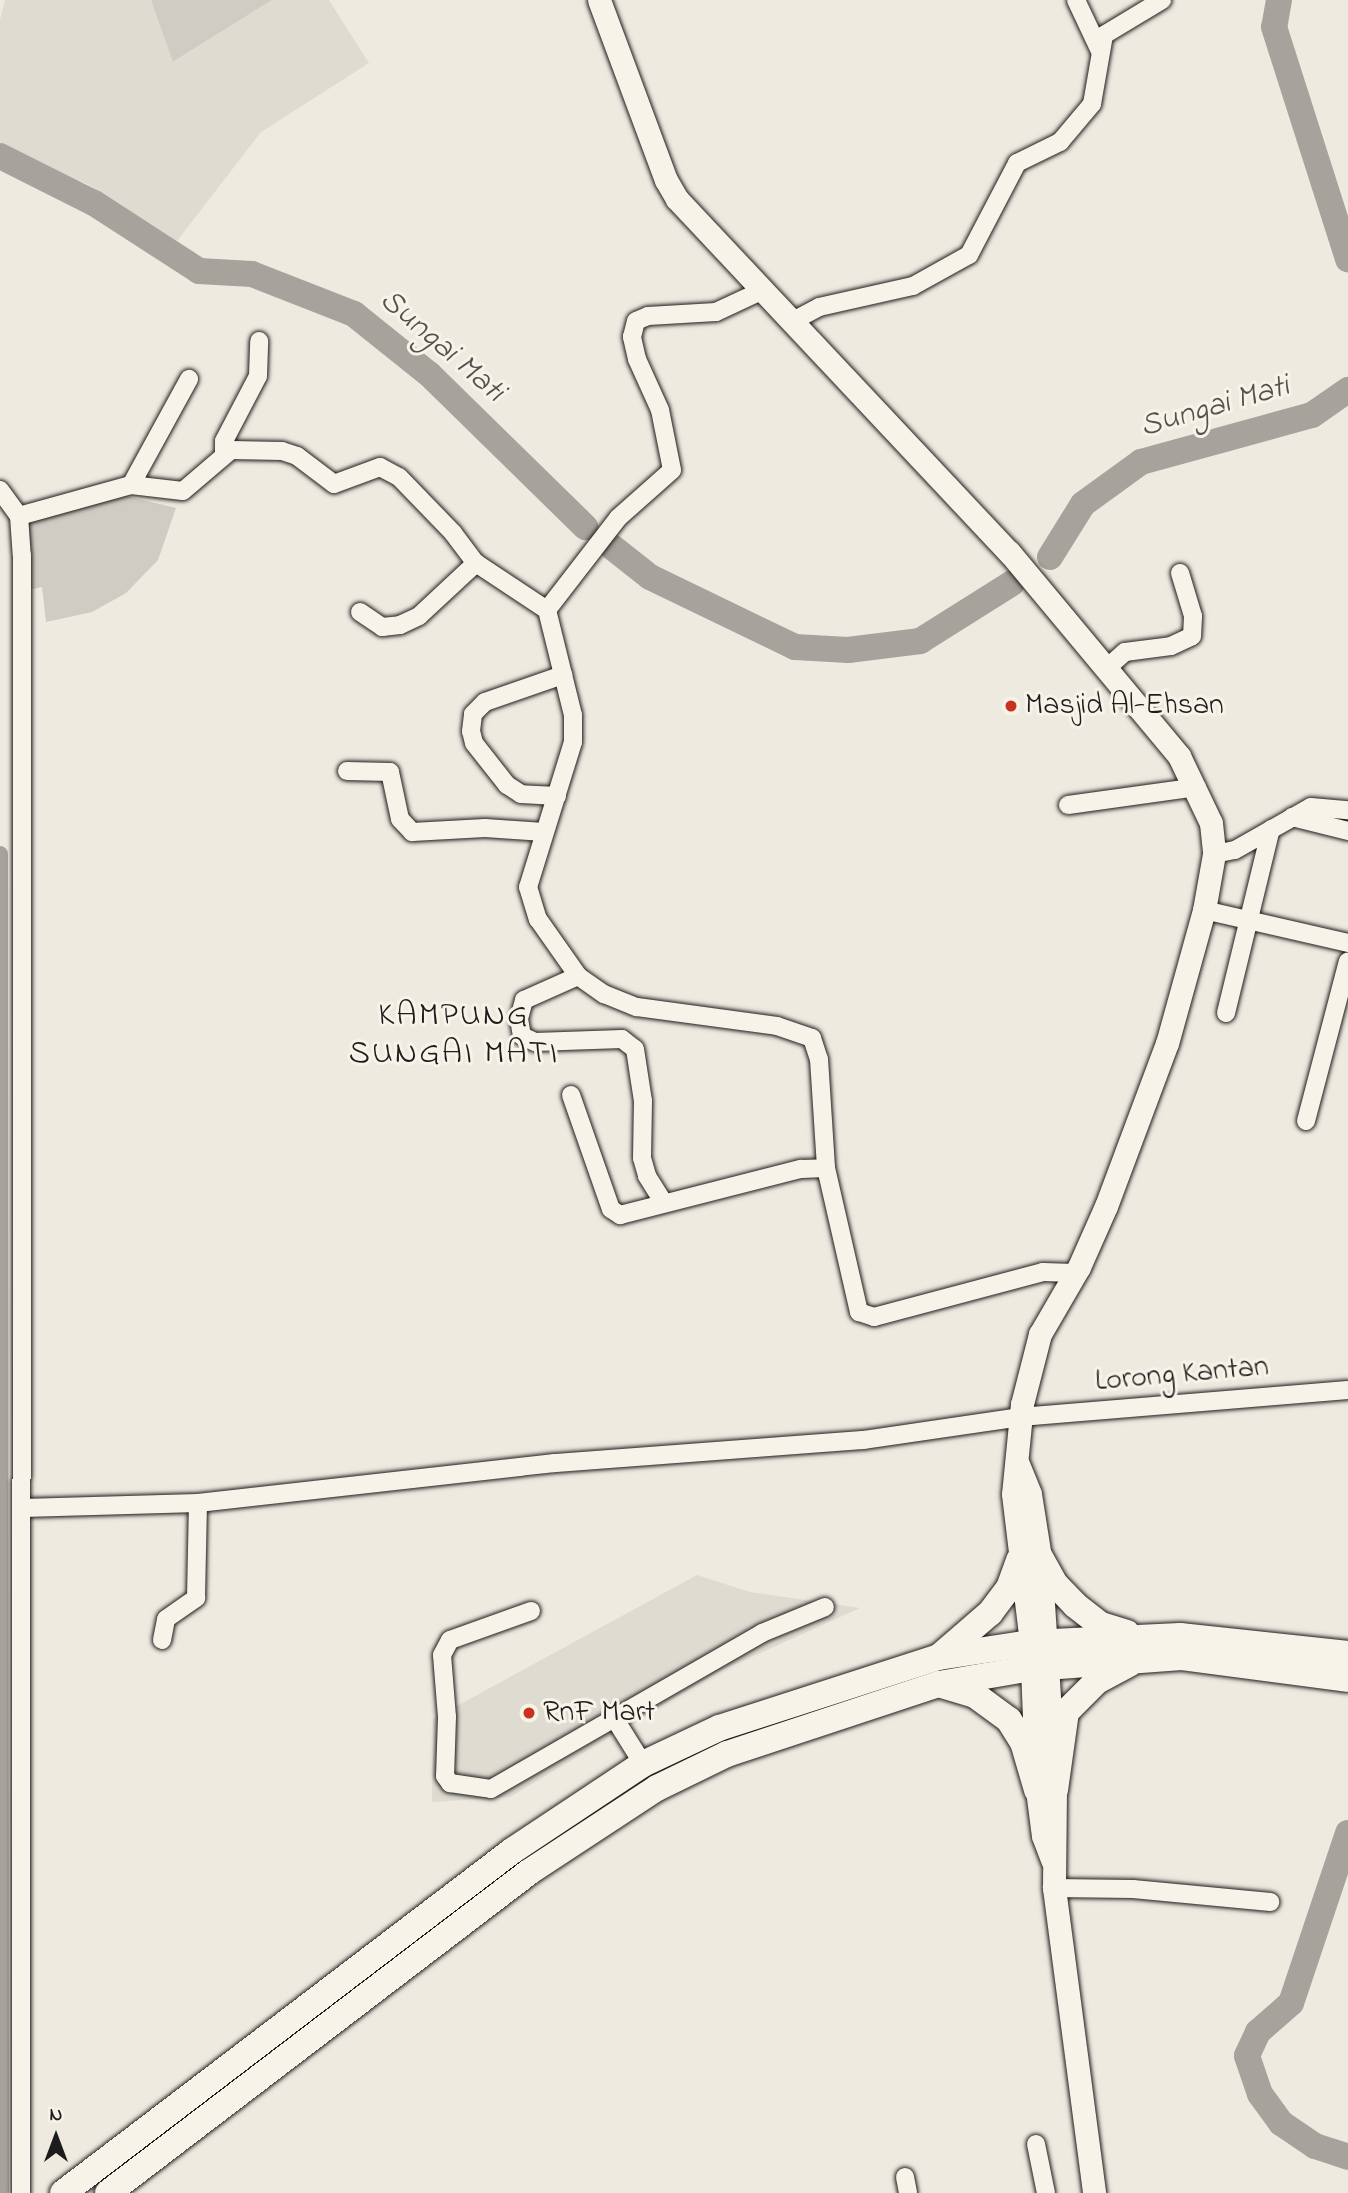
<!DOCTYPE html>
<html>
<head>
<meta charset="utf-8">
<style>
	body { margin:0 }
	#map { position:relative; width:1348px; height:2193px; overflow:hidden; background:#eeeae0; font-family:"Indie Flower",sans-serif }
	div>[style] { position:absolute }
	.built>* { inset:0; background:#dedbd1 }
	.green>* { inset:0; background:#cfccc3 }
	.canal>* { height:16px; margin:-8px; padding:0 8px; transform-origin:8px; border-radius:8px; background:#a6a39d }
	.river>* { height:26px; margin:-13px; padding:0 13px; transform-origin:13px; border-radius:13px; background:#a6a39d }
	.roads { filter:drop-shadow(0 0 2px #1c1c1c) drop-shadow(0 0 2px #1c1c1c) }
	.minor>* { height:18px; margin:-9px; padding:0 9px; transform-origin:9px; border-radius:9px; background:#f7f3e8 }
	.major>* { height:23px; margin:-11.5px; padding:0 11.5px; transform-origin:11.5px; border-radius:11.5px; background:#f7f3e8 }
	.highway>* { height:26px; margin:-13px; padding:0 13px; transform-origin:13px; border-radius:13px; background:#f7f3e8 }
	.dots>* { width:19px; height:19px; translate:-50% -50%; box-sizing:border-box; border:4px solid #f7f3e8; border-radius:50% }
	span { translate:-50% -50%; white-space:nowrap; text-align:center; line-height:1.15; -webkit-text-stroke:6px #f7f3e8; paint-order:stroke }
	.poi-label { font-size:30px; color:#1c1c1c }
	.left { translate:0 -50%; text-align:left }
	.street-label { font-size:30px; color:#1c1c1c }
	.water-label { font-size:32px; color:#535250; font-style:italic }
	.quarter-label { font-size:33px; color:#1c1c1c; letter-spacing:2px }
	.north { position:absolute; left:21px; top:2102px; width:70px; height:70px; -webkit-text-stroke:5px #f7f3e8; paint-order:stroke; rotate:0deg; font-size:19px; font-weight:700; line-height:28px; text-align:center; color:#1c1c1c }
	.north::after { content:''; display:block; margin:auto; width:24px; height:32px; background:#1c1c1c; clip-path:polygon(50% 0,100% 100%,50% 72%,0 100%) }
</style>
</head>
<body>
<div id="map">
	<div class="built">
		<i style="clip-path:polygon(5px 0,151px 0,174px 62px,272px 0,329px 0,369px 63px,261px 132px,177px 241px,87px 184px,16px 154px,0 142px,0 20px)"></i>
		<i style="clip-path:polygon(697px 1575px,750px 1592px,860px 1608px,718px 1672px,510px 1797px,432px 1802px,433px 1719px)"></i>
	</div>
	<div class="green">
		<i style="clip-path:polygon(151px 0,272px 0,173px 62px)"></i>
		<i style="clip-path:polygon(114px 493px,176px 508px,158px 560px,126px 593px,92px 612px,46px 622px,42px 587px,24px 591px,23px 521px)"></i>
	</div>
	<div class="canal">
		<i style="left:0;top:854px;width:1339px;rotate:89.96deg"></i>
	</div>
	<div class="river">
		<i style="left:1279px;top:0;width:27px;rotate:100deg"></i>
		<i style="left:1274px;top:27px;width:244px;rotate:72.3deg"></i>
		<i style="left:0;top:156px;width:105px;rotate:26.6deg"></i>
		<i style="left:94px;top:203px;width:125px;rotate:32.9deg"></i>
		<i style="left:199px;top:271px;width:53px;rotate:3.2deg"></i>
		<i style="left:252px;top:274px;width:110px;rotate:21.4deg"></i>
		<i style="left:354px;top:314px;width:96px;rotate:38.7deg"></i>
		<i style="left:429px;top:374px;width:219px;rotate:44.4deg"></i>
		<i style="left:612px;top:547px;width:48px;rotate:38.3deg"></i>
		<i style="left:650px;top:577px;width:161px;rotate:25.8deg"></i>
		<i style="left:795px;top:647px;width:53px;rotate:3.2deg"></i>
		<i style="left:848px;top:650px;width:73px;rotate:-7.1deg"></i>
		<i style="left:920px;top:641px;width:109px;rotate:-32.2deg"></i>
		<i style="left:1050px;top:557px;width:62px;rotate:-58.1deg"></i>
		<i style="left:1083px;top:504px;width:72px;rotate:-35.9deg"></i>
		<i style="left:1141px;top:462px;width:177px;rotate:-15.4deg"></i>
		<i style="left:1312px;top:415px;width:44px;rotate:-34.8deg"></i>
		<i style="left:1348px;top:1833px;width:179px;rotate:108.5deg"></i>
		<i style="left:1291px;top:2003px;width:44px;rotate:138.7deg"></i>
		<i style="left:1258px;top:2032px;width:26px;rotate:115deg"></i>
		<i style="left:1247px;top:2056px;width:40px;rotate:71.1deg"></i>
		<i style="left:1260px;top:2094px;width:36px;rotate:54deg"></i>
		<i style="left:1281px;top:2123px;width:41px;rotate:34.1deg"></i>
		<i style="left:1315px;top:2146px;width:35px;rotate:18deg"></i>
	</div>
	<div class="roads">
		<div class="minor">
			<i style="left:1076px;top:0;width:56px;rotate:64.8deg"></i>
			<i style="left:793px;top:321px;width:30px;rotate:-28deg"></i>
			<i style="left:819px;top:307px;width:96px;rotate:-12.6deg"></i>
			<i style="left:913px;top:286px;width:64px;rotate:-29deg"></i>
			<i style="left:969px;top:255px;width:104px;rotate:-62.4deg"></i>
			<i style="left:1017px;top:163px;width:48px;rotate:-26deg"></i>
			<i style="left:1060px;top:142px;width:50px;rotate:-49.9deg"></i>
			<i style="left:1092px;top:104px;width:70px;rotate:-80.1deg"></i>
			<i style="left:1104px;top:35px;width:68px;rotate:-31.1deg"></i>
			<i style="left:224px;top:455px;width:14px;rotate:-90deg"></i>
			<i style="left:224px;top:441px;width:73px;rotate:-62.4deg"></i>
			<i style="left:258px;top:376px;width:35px;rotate:-88deg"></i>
			<i style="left:131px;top:485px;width:121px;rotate:-61.3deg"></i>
			<i style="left:0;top:490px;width:32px;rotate:54deg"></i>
			<i style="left:19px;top:516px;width:39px;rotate:86deg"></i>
			<i style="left:22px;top:555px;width:1638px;rotate:90.03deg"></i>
			<i style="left:19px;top:516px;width:116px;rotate:-15.5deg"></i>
			<i style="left:131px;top:485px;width:52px;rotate:6.6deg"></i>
			<i style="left:183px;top:491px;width:63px;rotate:-40.5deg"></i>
			<i style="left:231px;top:450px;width:51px;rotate:1.1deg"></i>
			<i style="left:282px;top:451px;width:16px;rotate:18deg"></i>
			<i style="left:297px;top:456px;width:46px;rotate:37.1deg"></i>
			<i style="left:334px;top:484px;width:49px;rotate:-20.3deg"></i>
			<i style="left:380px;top:467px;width:21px;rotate:28deg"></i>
			<i style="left:399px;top:477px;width:78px;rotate:46deg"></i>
			<i style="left:453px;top:533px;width:38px;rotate:53deg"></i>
			<i style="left:476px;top:563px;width:85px;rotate:33.5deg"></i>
			<i style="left:547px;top:610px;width:108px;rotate:76.1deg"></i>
			<i style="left:573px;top:715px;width:27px;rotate:90deg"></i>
			<i style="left:573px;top:742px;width:152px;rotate:107.2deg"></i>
			<i style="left:528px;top:887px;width:34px;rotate:73deg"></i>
			<i style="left:538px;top:919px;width:70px;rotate:54.9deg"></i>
			<i style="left:578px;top:976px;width:32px;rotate:35deg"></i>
			<i style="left:604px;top:994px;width:35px;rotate:22deg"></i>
			<i style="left:637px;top:1007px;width:141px;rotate:7.7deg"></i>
			<i style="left:777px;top:1026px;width:37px;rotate:19deg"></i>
			<i style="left:812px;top:1038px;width:22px;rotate:72deg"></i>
			<i style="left:819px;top:1059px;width:109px;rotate:86.3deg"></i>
			<i style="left:826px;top:1168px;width:148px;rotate:77.1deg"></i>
			<i style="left:859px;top:1312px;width:16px;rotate:18deg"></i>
			<i style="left:874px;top:1317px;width:175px;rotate:-14.9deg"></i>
			<i style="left:1043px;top:1272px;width:32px;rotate:2deg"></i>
			<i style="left:547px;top:610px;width:116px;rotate:-52.3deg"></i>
			<i style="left:618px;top:518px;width:72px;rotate:-41.6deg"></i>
			<i style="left:672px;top:470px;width:61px;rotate:-101.3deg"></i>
			<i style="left:660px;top:410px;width:56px;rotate:-114.3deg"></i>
			<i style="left:637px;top:359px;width:23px;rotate:-103deg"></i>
			<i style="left:632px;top:337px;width:16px;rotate:-76deg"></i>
			<i style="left:636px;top:321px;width:13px;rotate:-23deg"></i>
			<i style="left:648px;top:316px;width:68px;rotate:-3.4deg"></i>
			<i style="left:716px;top:312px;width:50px;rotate:-25deg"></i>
			<i style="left:360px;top:612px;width:27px;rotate:34deg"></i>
			<i style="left:382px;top:627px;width:18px;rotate:-6deg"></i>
			<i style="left:400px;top:625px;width:21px;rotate:-25deg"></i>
			<i style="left:419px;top:616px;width:78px;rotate:-42.9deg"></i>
			<i style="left:1107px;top:668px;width:24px;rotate:-42deg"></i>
			<i style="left:1125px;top:652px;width:46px;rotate:-7.4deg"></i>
			<i style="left:1171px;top:646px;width:23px;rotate:-25deg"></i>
			<i style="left:1192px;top:636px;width:20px;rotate:-87deg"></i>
			<i style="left:1193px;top:616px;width:45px;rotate:-106.8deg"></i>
			<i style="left:347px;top:771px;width:43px;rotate:1.3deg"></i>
			<i style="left:390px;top:772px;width:48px;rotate:78deg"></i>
			<i style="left:400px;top:819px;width:18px;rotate:47deg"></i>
			<i style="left:412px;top:832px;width:73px;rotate:-3.1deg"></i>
			<i style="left:485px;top:828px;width:59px;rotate:3.9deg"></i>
			<i style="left:557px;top:796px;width:36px;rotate:-177deg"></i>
			<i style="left:521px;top:794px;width:17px;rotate:-147deg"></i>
			<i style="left:507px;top:785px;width:53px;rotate:-128.2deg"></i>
			<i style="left:474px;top:743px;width:12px;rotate:-104deg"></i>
			<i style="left:471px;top:731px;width:17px;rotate:-83deg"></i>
			<i style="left:473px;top:714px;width:17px;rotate:-45deg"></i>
			<i style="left:485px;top:702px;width:83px;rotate:-19.1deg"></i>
			<i style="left:1068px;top:805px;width:130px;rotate:-7.9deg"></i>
			<i style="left:1292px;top:817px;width:58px;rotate:14deg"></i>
			<i style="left:1214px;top:854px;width:21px;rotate:-11deg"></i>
			<i style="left:1235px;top:850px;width:87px;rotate:-29.5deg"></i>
			<i style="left:1311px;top:807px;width:37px;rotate:5deg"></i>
			<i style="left:1204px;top:910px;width:148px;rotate:12.9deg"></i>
			<i style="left:578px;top:976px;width:59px;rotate:156deg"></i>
			<i style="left:524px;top:1000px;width:20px;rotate:105deg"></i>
			<i style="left:519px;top:1019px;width:17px;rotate:80deg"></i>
			<i style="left:522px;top:1036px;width:14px;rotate:25deg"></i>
			<i style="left:535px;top:1042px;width:87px;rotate:-2deg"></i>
			<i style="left:622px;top:1039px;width:16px;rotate:38deg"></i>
			<i style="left:635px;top:1049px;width:53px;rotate:81.3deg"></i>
			<i style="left:643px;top:1101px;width:57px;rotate:91deg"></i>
			<i style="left:642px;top:1158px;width:19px;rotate:74deg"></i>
			<i style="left:647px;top:1176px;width:32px;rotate:58deg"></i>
			<i style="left:1226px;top:1013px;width:189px;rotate:-76.3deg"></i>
			<i style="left:571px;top:1095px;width:121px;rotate:70.7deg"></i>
			<i style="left:611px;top:1209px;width:11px;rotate:34deg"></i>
			<i style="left:620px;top:1215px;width:187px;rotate:-14.3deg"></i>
			<i style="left:801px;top:1169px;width:25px;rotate:-2deg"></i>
			<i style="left:1306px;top:1121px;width:165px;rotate:-75.3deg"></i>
			<i style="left:23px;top:1508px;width:175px;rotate:-1.6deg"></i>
			<i style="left:198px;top:1503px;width:359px;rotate:-6.4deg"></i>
			<i style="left:555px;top:1463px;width:309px;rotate:-4.3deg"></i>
			<i style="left:863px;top:1440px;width:159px;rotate:-8.3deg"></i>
			<i style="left:1020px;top:1417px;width:329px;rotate:-4.7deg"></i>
			<i style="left:531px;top:1611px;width:86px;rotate:160.3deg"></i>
			<i style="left:450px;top:1640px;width:17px;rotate:118deg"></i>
			<i style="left:442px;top:1655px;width:62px;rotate:85.4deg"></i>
			<i style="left:447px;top:1717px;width:59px;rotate:91.9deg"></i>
			<i style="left:445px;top:1776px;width:9px;rotate:54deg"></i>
			<i style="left:450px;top:1783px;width:41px;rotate:8.3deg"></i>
			<i style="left:491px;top:1789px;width:313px;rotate:-29.9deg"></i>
			<i style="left:762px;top:1633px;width:68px;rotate:-22.4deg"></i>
			<i style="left:162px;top:1640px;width:21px;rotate:-79deg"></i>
			<i style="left:166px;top:1619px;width:37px;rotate:-35deg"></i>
			<i style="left:196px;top:1598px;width:95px;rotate:-88.8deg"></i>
			<i style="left:613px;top:1716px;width:57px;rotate:58deg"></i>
			<i style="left:1054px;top:1888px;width:79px;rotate:0.7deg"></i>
			<i style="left:1133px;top:1889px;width:138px;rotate:5.4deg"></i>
			<i style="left:1036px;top:2144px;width:50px;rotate:78.5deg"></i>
			<i style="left:905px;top:2177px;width:16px;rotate:79deg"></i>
		</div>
		<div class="major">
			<i style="left:599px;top:0;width:192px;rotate:69.6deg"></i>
			<i style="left:666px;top:180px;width:22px;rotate:60deg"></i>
			<i style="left:677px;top:199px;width:485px;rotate:46.8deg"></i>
			<i style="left:1009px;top:552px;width:266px;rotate:50.2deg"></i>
			<i style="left:1179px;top:756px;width:74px;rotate:64.5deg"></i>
			<i style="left:1211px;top:823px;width:31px;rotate:84deg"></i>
			<i style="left:1214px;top:854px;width:57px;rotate:100.1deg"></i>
			<i style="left:1204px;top:910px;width:138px;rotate:105.5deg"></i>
			<i style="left:1167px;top:1043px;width:174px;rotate:110.5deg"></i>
			<i style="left:1106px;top:1206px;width:67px;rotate:113.9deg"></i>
			<i style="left:1079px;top:1267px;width:78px;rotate:120.2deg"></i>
			<i style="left:1040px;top:1334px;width:72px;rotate:104.4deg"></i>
			<i style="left:1022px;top:1404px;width:90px;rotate:95.7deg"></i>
			<i style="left:1013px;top:1494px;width:150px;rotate:83.1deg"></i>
			<i style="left:1031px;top:1643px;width:147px;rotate:87.7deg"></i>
			<i style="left:1037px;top:1790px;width:46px;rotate:82.6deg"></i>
			<i style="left:1043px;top:1836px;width:26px;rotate:69deg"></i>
			<i style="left:1018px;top:1464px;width:32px;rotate:68deg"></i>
			<i style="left:1030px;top:1494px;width:64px;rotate:81deg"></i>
			<i style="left:1040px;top:1557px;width:233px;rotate:86.3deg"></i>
			<i style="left:1055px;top:1790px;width:98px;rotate:90.6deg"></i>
			<i style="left:1054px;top:1888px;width:308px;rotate:82.5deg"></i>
		</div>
		<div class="highway">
			<i style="left:1040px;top:1557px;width:31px;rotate:61deg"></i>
			<i style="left:1055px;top:1584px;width:29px;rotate:46deg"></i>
			<i style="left:1075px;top:1605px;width:33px;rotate:38deg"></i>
			<i style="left:1101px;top:1625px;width:27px;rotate:17deg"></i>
			<i style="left:940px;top:1656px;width:66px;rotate:-40.7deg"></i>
			<i style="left:990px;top:1613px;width:31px;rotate:-53deg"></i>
			<i style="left:1009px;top:1588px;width:30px;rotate:-70deg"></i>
			<i style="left:942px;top:1685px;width:34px;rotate:17deg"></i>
			<i style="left:975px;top:1695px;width:42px;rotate:36.3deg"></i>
			<i style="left:1009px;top:1720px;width:26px;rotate:58deg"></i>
			<i style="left:1023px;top:1742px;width:50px;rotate:73.7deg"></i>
			<i style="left:1055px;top:1790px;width:79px;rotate:-82deg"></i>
			<i style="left:1066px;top:1712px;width:44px;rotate:-45deg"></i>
			<i style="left:1097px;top:1681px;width:36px;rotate:-28deg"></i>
			<i style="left:63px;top:2193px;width:564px;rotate:-37.3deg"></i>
			<i style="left:512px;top:1851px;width:157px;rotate:-33.6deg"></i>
			<i style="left:643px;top:1764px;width:84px;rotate:-25.3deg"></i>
			<i style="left:719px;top:1728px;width:231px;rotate:-17.9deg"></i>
			<i style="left:939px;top:1657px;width:93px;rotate:-8.7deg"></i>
			<i style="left:1031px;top:1643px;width:149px;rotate:-2.7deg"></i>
			<i style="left:1180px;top:1636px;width:169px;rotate:6.1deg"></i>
			<i style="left:108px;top:2193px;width:529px;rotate:-37.32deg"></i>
			<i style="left:529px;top:1872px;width:153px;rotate:-33.3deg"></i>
			<i style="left:657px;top:1788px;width:78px;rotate:-25.9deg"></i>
			<i style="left:727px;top:1754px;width:223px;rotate:-18.3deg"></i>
			<i style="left:939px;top:1684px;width:94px;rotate:-9.8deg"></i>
			<i style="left:1032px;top:1668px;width:150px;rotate:-4.2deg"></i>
			<i style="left:1182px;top:1657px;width:167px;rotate:7.5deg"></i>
		</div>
	</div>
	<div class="dots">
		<i style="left:1011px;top:706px;background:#c8321e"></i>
		<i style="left:529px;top:1713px;background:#c8321e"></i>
	</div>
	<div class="poi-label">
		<span class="left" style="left:1025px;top:706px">Masjid Al-Ehsan</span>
		<span class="left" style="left:543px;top:1713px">RnF Mart</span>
	</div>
	<div class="street-label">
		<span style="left:1182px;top:1375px;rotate:-5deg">Lorong Kantan</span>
	</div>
	<div class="water-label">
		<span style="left:441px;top:347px;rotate:41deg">Sungai Mati</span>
		<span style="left:1215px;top:408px;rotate:-16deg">Sungai Mati</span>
	</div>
	<div class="quarter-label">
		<span style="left:454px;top:1036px">KAMPUNG<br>SUNGAI MATI</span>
	</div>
	<div class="north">N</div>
</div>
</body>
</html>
